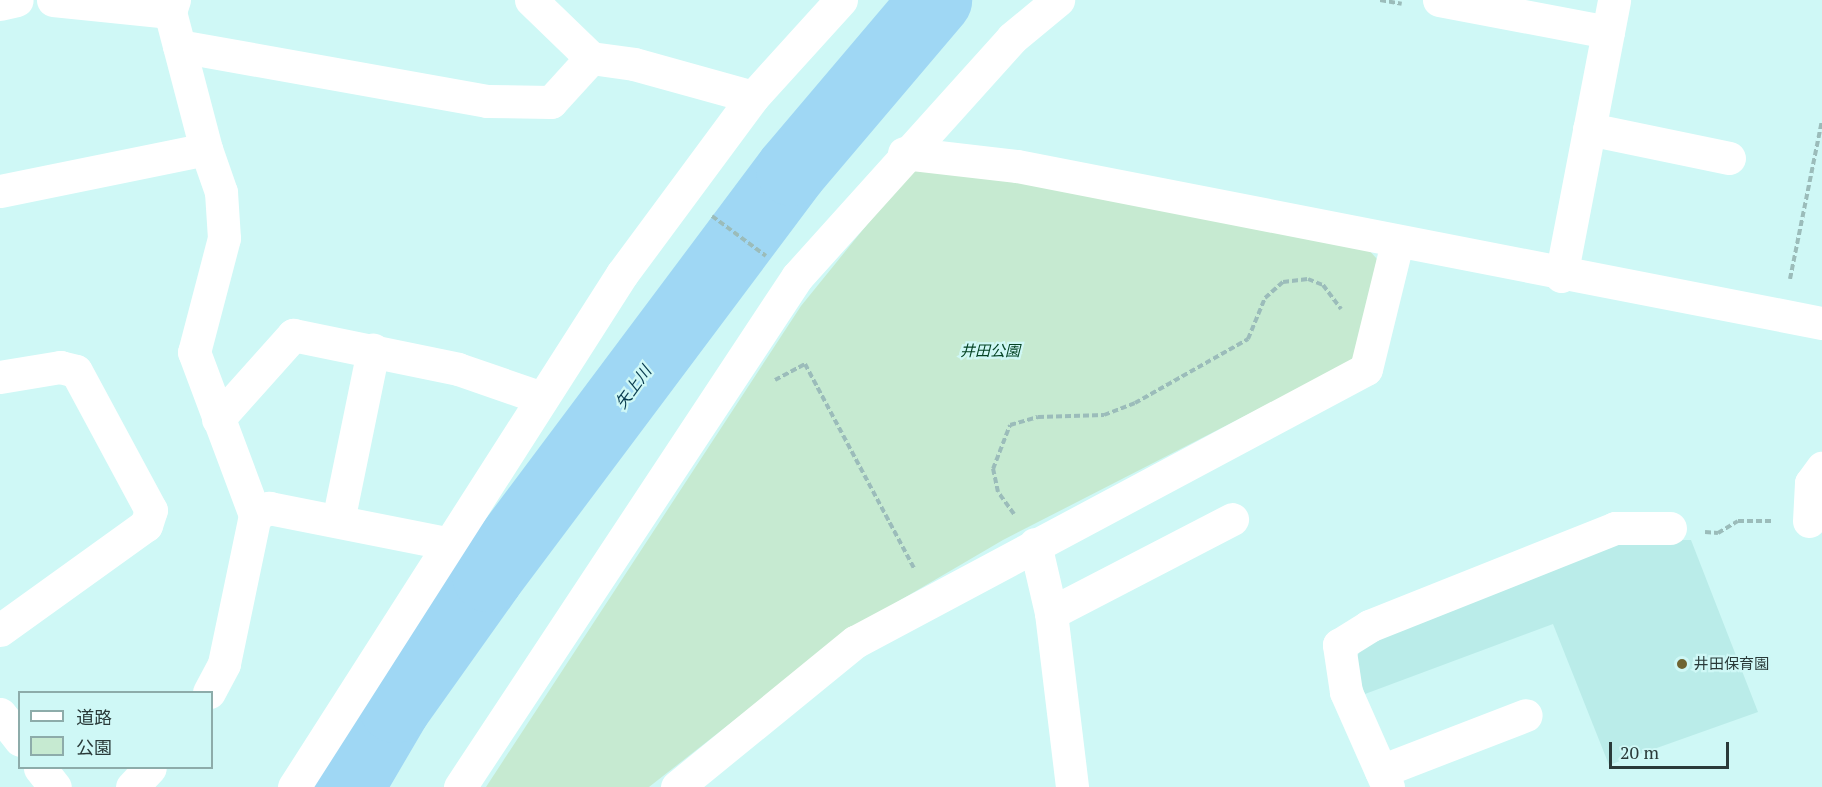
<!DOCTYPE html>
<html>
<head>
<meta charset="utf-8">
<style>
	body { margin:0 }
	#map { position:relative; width:1822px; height:787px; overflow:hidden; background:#cff8f6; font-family:"PT Serif","Noto Sans JP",serif }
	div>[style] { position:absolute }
	.built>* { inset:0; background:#baece9 }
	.green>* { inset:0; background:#c6ead1 }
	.river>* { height:72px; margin:-36px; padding:0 36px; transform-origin:36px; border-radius:36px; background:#9fd7f4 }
	.path>* { height:4px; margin-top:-2px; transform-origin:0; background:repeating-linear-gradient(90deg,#9bbcba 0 6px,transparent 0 9px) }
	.minor>* { height:33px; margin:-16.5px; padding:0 16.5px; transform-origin:16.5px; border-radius:16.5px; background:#fff }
	.dots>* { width:16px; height:16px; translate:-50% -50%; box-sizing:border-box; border:3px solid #cff8f6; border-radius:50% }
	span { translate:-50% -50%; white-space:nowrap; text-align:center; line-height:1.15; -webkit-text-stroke:4.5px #cff8f6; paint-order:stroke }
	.park-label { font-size:15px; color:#044324; font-style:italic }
	.poi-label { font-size:15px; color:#2a3a39 }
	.left { translate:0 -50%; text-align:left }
	.water-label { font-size:16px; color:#07394d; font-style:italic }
	.legend { position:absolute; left:18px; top:691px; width:195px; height:78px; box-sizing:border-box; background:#cff8f6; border:2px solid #8dacaa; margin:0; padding:8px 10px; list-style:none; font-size:18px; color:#2a3a39 }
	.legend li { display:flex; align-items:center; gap:12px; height:30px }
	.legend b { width:30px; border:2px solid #8dacaa }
	.scale { position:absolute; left:1609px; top:742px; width:120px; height:27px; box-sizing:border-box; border:3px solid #2a3a39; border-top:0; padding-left:8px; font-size:18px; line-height:21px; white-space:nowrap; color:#2a3a39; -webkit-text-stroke:4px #cff8f6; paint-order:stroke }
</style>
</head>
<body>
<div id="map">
	<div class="built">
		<i style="clip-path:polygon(1628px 540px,1691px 540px,1758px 712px,1609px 765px,1553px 624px,1365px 694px,1354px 664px,1363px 643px)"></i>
	</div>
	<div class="green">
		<i style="clip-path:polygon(917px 163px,1366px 247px,1377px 259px,1354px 360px,1003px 540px,851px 629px,649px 787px,486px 787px,801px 306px)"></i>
	</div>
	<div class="river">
		<i style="left:348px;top:787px;width:93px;rotate:-59.6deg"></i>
		<i style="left:395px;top:707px;width:161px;rotate:-54.6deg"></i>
		<i style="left:488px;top:576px;width:507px;rotate:-53.18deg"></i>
		<i style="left:792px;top:170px;width:223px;rotate:-49.7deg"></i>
	</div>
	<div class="path">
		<i style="left:1380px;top:0;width:22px;rotate:10deg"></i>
		<i style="left:712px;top:216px;width:67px;rotate:36.5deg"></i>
		<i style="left:1790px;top:279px;width:161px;rotate:-78.6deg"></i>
		<i style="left:775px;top:380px;width:34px;rotate:-28deg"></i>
		<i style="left:805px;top:364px;width:231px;rotate:61.9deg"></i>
		<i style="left:1014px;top:514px;width:27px;rotate:-126deg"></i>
		<i style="left:998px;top:492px;width:24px;rotate:-102deg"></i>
		<i style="left:993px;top:469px;width:47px;rotate:-68.9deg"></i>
		<i style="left:1010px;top:425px;width:29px;rotate:-16deg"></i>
		<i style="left:1038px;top:417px;width:66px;rotate:-1.7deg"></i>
		<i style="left:1104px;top:415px;width:33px;rotate:-21deg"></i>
		<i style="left:1135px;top:403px;width:130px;rotate:-29.5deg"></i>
		<i style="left:1248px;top:339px;width:44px;rotate:-67.5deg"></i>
		<i style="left:1265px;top:298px;width:24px;rotate:-42deg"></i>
		<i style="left:1283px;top:282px;width:25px;rotate:-7deg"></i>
		<i style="left:1308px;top:279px;width:16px;rotate:22deg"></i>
		<i style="left:1323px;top:285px;width:30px;rotate:53deg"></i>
		<i style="left:1705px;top:532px;width:13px;rotate:4deg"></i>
		<i style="left:1718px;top:533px;width:23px;rotate:-31deg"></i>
		<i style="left:1738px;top:521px;width:34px"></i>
	</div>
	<div class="minor">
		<i style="left:53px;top:0;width:118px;rotate:5.9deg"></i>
		<i style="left:170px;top:12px;width:13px;rotate:-72deg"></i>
		<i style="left:531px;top:0;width:83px;rotate:44deg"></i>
		<i style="left:591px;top:58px;width:43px;rotate:7.9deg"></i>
		<i style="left:634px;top:64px;width:123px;rotate:15.5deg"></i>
		<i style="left:1439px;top:0;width:172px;rotate:10.7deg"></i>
		<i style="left:0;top:4px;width:17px;rotate:-13deg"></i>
		<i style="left:179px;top:46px;width:313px;rotate:10.1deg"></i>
		<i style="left:487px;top:101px;width:64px;rotate:0.9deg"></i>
		<i style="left:551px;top:102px;width:59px;rotate:-47.7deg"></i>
		<i style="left:1589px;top:129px;width:143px;rotate:11.7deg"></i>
		<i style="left:206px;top:149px;width:46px;rotate:70.8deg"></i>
		<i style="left:221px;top:192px;width:46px;rotate:86.3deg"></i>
		<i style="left:224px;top:238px;width:118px;rotate:104.7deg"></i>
		<i style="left:194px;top:352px;width:174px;rotate:69.5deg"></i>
		<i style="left:255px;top:515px;width:152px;rotate:101.8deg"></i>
		<i style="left:224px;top:664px;width:32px;rotate:118deg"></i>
		<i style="left:904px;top:153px;width:114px;rotate:6.6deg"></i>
		<i style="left:1017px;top:166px;width:820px;rotate:11.04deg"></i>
		<i style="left:0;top:191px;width:210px;rotate:-11.5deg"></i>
		<i style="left:206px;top:149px;width:142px;rotate:-104.7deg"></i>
		<i style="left:1561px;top:276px;width:281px;rotate:-79.1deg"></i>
		<i style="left:0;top:377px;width:61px;rotate:-9.5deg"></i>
		<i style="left:60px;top:367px;width:16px;rotate:14deg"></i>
		<i style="left:76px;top:371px;width:158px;rotate:61.7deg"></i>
		<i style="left:151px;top:510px;width:16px;rotate:108deg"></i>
		<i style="left:146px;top:525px;width:180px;rotate:144.3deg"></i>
		<i style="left:218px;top:419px;width:113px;rotate:-48.2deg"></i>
		<i style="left:293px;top:335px;width:168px;rotate:11.6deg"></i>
		<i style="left:458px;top:369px;width:86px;rotate:19.1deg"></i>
		<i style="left:255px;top:515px;width:16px;rotate:-27deg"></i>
		<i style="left:269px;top:508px;width:180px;rotate:11.2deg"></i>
		<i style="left:338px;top:521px;width:175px;rotate:-78.4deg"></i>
		<i style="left:1809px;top:521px;width:38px;rotate:-87deg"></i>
		<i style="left:1811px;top:483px;width:19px;rotate:-54deg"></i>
		<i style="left:1035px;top:544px;width:71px;rotate:76.9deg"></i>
		<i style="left:1051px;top:613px;width:175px;rotate:83.1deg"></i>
		<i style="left:1051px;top:613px;width:204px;rotate:-27.4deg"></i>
		<i style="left:0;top:714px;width:33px;rotate:52deg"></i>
		<i style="left:40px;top:768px;width:24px;rotate:52deg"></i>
		<i style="left:1381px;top:771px;width:155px;rotate:-21.1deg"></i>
		<i style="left:132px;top:787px;width:26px;rotate:-47deg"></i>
		<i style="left:294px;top:787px;width:609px;rotate:-57.41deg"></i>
		<i style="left:622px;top:274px;width:220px;rotate:-53.5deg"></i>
		<i style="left:753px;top:97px;width:131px;rotate:-47.8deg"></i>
		<i style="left:460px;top:787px;width:611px;rotate:-56.54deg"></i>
		<i style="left:797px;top:277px;width:321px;rotate:-48deg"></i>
		<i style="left:1012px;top:38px;width:60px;rotate:-39.6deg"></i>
		<i style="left:677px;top:787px;width:230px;rotate:-39.2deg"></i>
		<i style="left:855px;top:642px;width:579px;rotate:-28.11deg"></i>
		<i style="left:1366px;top:369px;width:130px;rotate:-76.2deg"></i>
		<i style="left:1388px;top:787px;width:104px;rotate:-113.9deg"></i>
		<i style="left:1346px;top:692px;width:48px;rotate:-98.5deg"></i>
		<i style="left:1339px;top:645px;width:36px;rotate:-32deg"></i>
		<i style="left:1369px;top:626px;width:265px;rotate:-21.7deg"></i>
		<i style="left:1615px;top:528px;width:55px"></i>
	</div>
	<div class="dots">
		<i style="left:1682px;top:664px;background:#706532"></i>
	</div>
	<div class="park-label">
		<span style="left:990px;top:351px">井田公園</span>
	</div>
	<div class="poi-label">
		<span class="left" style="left:1694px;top:664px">井田保育園</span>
	</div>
	<div class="water-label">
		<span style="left:633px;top:387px;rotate:-54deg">矢上川</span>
	</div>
	<ul class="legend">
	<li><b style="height:8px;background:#fff"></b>道路</li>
	<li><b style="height:16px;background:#c6ead1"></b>公園</li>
	</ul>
	<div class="scale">20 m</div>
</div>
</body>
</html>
